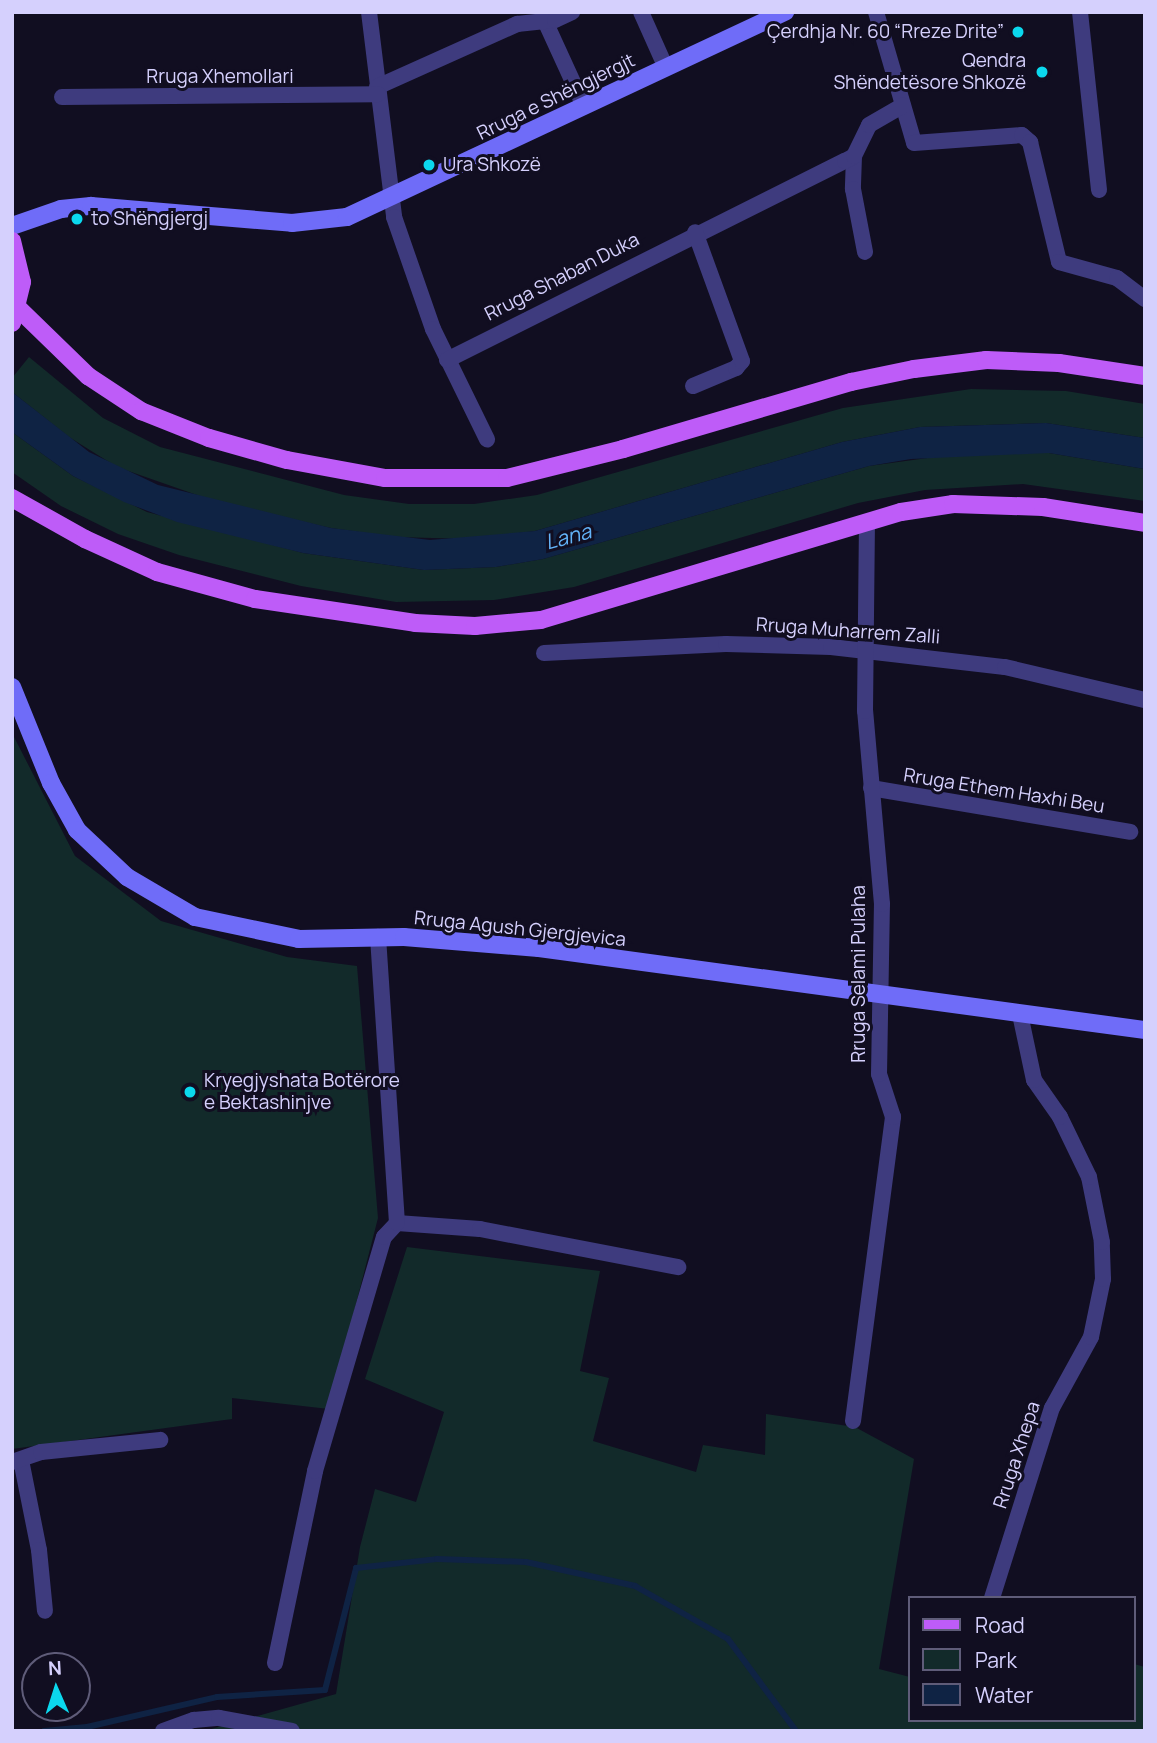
<!DOCTYPE html>
<html>
<head>
<meta charset="utf-8">
<style>
	body { margin:0 }
	#map { position:relative; width:1157px; height:1743px; overflow:hidden; background:#110e21; font-family:Manrope,sans-serif }
	div>[style] { position:absolute }
	.green>* { inset:0; background:#122a2a }
	.water>* { inset:0; background:#0f2344 }
	.stream>* { height:6px; margin:-3px; padding:0 3px; transform-origin:3px; border-radius:3px; background:#0f2344 }
	.street>* { height:16px; margin:-8px; padding:0 8px; transform-origin:8px; border-radius:8px; background:#3e3b7e }
	.secondary>* { height:18px; margin:-9px; padding:0 9px; transform-origin:9px; border-radius:9px; background:#6f6cf8 }
	.primary>* { height:18px; margin:-9px; padding:0 9px; transform-origin:9px; border-radius:9px; background:#be5cf8 }
	.dots>* { width:19px; height:19px; translate:-50% -50%; box-sizing:border-box; border:4px solid #110e21; border-radius:50% }
	span { translate:-50% -50%; white-space:nowrap; text-align:center; line-height:1.15; -webkit-text-stroke:6px #110e21; paint-order:stroke }
	.poi-label { font-size:19px; color:#d5d0fd }
	.right { translate:-100% -50%; text-align:right }
	.left { translate:0 -50%; text-align:left }
	.street-label { font-size:19px; color:#d5d0fd }
	.water-label { font-size:21px; color:#63b3f8; font-style:italic }
	.frame { position:absolute; inset:0; border:14px solid #d5d0fd; pointer-events:none }
	.legend { position:absolute; left:908px; top:1596px; width:228px; height:126px; box-sizing:border-box; background:#110e21; border:2px solid #5f5c79; margin:0; padding:9px 12px; list-style:none; font-size:21px; color:#d5d0fd }
	.legend li { display:flex; align-items:center; gap:14px; height:35px }
	.legend b { width:35px; border:2px solid #5f5c79 }
	.north { position:absolute; left:21px; top:1652px; width:70px; height:70px; box-sizing:border-box; background:#110e21; border:2px solid #5f5c79; border-radius:50%; rotate:357deg; font-size:19px; font-weight:700; line-height:28px; text-align:center; color:#d5d0fd }
	.north::after { content:''; display:block; margin:auto; width:24px; height:32px; background:#0bd8ee; clip-path:polygon(50% 0,100% 100%,50% 72%,0 100%) }
</style>
</head>
<body>
<div id="map">
	<div class="green">
		<i style="clip-path:polygon(29px 357px,103px 418px,160px 447px,344px 495px,409px 504px,474px 504px,537px 495px,843px 408px,971px 389px,1066px 391px,1145px 404px,1145px 438px,1046px 423px,920px 427px,842px 442px,535px 531px,470px 539px,395px 537px,331px 528px,217px 502px,117px 467px,69px 437px,12px 392px,12px 378px)"></i>
		<i style="clip-path:polygon(12px 432px,73px 476px,147px 512px,303px 553px,424px 570px,496px 567px,543px 559px,869px 466px,964px 453px,1049px 453px,1145px 469px,1145px 501px,1023px 484px,925px 490px,858px 503px,574px 587px,494px 600px,396px 602px,301px 586px,179px 555px,118px 534px,61px 506px,12px 472px)"></i>
		<i style="clip-path:polygon(12px 733px,75px 856px,161px 921px,287px 957px,357px 966px,378px 1218px,329px 1409px,232px 1398px,232px 1419px,12px 1449px)"></i>
		<i style="clip-path:polygon(407px 1247px,600px 1271px,580px 1371px,609px 1378px,593px 1441px,696px 1472px,703px 1445px,765px 1455px,766px 1414px,855px 1427px,914px 1459px,879px 1669px,910px 1677px,910px 1720px,1134px 1720px,1134px 1664px,1145px 1667px,1145px 1731px,204px 1731px,336px 1694px,360px 1547px,375px 1489px,416px 1502px,444px 1412px,365px 1379px)"></i>
	</div>
	<div class="water">
		<i style="clip-path:polygon(12px 392px,89px 452px,158px 485px,331px 528px,430px 540px,535px 531px,842px 442px,920px 427px,1046px 423px,1145px 438px,1145px 469px,1049px 453px,911px 459px,869px 466px,543px 559px,496px 567px,424px 570px,303px 553px,177px 522px,124px 502px,73px 476px,12px 432px)"></i>
	</div>
	<div class="stream">
		<i style="left:44px;top:1731px;width:43px;rotate:-5.3deg"></i>
		<i style="left:87px;top:1727px;width:133px;rotate:-13deg"></i>
		<i style="left:217px;top:1697px;width:108px;rotate:-3.7deg"></i>
		<i style="left:325px;top:1690px;width:126px;rotate:-75.7deg"></i>
		<i style="left:356px;top:1568px;width:81px;rotate:-6.3deg"></i>
		<i style="left:437px;top:1559px;width:89px;rotate:1.9deg"></i>
		<i style="left:526px;top:1562px;width:112px;rotate:12.4deg"></i>
		<i style="left:635px;top:1586px;width:107px;rotate:29.7deg"></i>
		<i style="left:728px;top:1639px;width:114px;rotate:53.5deg"></i>
	</div>
	<div class="street">
		<i style="left:369px;top:12px;width:207px;rotate:83deg"></i>
		<i style="left:394px;top:217px;width:119px;rotate:70.8deg"></i>
		<i style="left:433px;top:329px;width:123px;rotate:63.9deg"></i>
		<i style="left:641px;top:12px;width:61px;rotate:65.9deg"></i>
		<i style="left:876px;top:12px;width:136px;rotate:73.8deg"></i>
		<i style="left:914px;top:143px;width:108px;rotate:-4.2deg"></i>
		<i style="left:1022px;top:135px;width:11px;rotate:41deg"></i>
		<i style="left:1030px;top:142px;width:123px;rotate:76.4deg"></i>
		<i style="left:1059px;top:262px;width:60px;rotate:15.4deg"></i>
		<i style="left:1117px;top:278px;width:35px;rotate:37deg"></i>
		<i style="left:1080px;top:12px;width:179px;rotate:83.9deg"></i>
		<i style="left:545px;top:21px;width:94px;rotate:65.4deg"></i>
		<i style="left:377px;top:87px;width:154px;rotate:-24.2deg"></i>
		<i style="left:517px;top:24px;width:38px;rotate:-6deg"></i>
		<i style="left:555px;top:20px;width:19px;rotate:-25deg"></i>
		<i style="left:62px;top:97px;width:316px;rotate:-0.5deg"></i>
		<i style="left:854px;top:156px;width:33px;rotate:92deg"></i>
		<i style="left:853px;top:189px;width:64px;rotate:79.2deg"></i>
		<i style="left:447px;top:360px;width:445px;rotate:-26.6deg"></i>
		<i style="left:845px;top:161px;width:10px;rotate:-29deg"></i>
		<i style="left:854px;top:156px;width:34px;rotate:-64deg"></i>
		<i style="left:869px;top:125px;width:39px;rotate:-30deg"></i>
		<i style="left:693px;top:386px;width:47px;rotate:-22.7deg"></i>
		<i style="left:736px;top:368px;width:9px;rotate:-49deg"></i>
		<i style="left:742px;top:361px;width:137px;rotate:-110deg"></i>
		<i style="left:544px;top:653px;width:182px;rotate:-2.8deg"></i>
		<i style="left:726px;top:644px;width:105px;rotate:1.6deg"></i>
		<i style="left:831px;top:647px;width:175px;rotate:6.6deg"></i>
		<i style="left:1005px;top:667px;width:144px;rotate:13.3deg"></i>
		<i style="left:871px;top:788px;width:263px;rotate:9.6deg"></i>
		<i style="left:397px;top:1223px;width:83px;rotate:4.1deg"></i>
		<i style="left:480px;top:1229px;width:202px;rotate:10.9deg"></i>
		<i style="left:853px;top:1421px;width:307px;rotate:-82.5deg"></i>
		<i style="left:893px;top:1117px;width:45px;rotate:-108deg"></i>
		<i style="left:879px;top:1074px;width:170px;rotate:-89deg"></i>
		<i style="left:882px;top:904px;width:194px;rotate:-95deg"></i>
		<i style="left:865px;top:711px;width:189px;rotate:-89.4deg"></i>
		<i style="left:21px;top:1460px;width:92px;rotate:78.7deg"></i>
		<i style="left:39px;top:1550px;width:61px;rotate:84.4deg"></i>
		<i style="left:12px;top:1462px;width:31px;rotate:-19deg"></i>
		<i style="left:41px;top:1452px;width:120px;rotate:-5.8deg"></i>
		<i style="left:992px;top:1598px;width:199px;rotate:-72.5deg"></i>
		<i style="left:1052px;top:1408px;width:81px;rotate:-61.2deg"></i>
		<i style="left:1091px;top:1337px;width:59px;rotate:-78.3deg"></i>
		<i style="left:1103px;top:1279px;width:37px;rotate:-92deg"></i>
		<i style="left:1102px;top:1242px;width:66px;rotate:-101.3deg"></i>
		<i style="left:1089px;top:1177px;width:67px;rotate:-115.8deg"></i>
		<i style="left:1060px;top:1117px;width:45px;rotate:-125.1deg"></i>
		<i style="left:1034px;top:1080px;width:67px;rotate:-102deg"></i>
		<i style="left:275px;top:1663px;width:196px;rotate:-78.2deg"></i>
		<i style="left:315px;top:1471px;width:244px;rotate:-73.6deg"></i>
		<i style="left:384px;top:1237px;width:19px;rotate:-47deg"></i>
		<i style="left:397px;top:1223px;width:287px;rotate:-93.8deg"></i>
		<i style="left:163px;top:1731px;width:33px;rotate:-20deg"></i>
		<i style="left:194px;top:1720px;width:25px;rotate:-5deg"></i>
		<i style="left:219px;top:1718px;width:74px;rotate:10.1deg"></i>
	</div>
	<div class="secondary">
		<i style="left:12px;top:226px;width:52px;rotate:-19.1deg"></i>
		<i style="left:61px;top:209px;width:30px;rotate:-6deg"></i>
		<i style="left:91px;top:206px;width:202px;rotate:4.8deg"></i>
		<i style="left:292px;top:223px;width:55px;rotate:-6.2deg"></i>
		<i style="left:347px;top:217px;width:484px;rotate:-25.1deg"></i>
		<i style="left:12px;top:687px;width:104px;rotate:67.9deg"></i>
		<i style="left:51px;top:783px;width:54px;rotate:61deg"></i>
		<i style="left:77px;top:830px;width:69px;rotate:43.2deg"></i>
		<i style="left:127px;top:877px;width:79px;rotate:30.5deg"></i>
		<i style="left:195px;top:917px;width:106px;rotate:11.9deg"></i>
		<i style="left:299px;top:939px;width:105px;rotate:-1.1deg"></i>
		<i style="left:404px;top:937px;width:135px;rotate:4.7deg"></i>
		<i style="left:539px;top:948px;width:612px;rotate:7.71deg"></i>
	</div>
	<div class="primary">
		<i style="left:12px;top:241px;width:42px;rotate:76.3deg"></i>
		<i style="left:22px;top:282px;width:42px;rotate:103.7deg"></i>
		<i style="left:18px;top:308px;width:98px;rotate:44.2deg"></i>
		<i style="left:88px;top:376px;width:64px;rotate:33.4deg"></i>
		<i style="left:141px;top:411px;width:73px;rotate:21.7deg"></i>
		<i style="left:209px;top:438px;width:81px;rotate:15.8deg"></i>
		<i style="left:287px;top:460px;width:100px;rotate:10.4deg"></i>
		<i style="left:385px;top:478px;width:122px"></i>
		<i style="left:507px;top:478px;width:120px;rotate:-14deg"></i>
		<i style="left:623px;top:449px;width:238px;rotate:-16.4deg"></i>
		<i style="left:851px;top:382px;width:64px;rotate:-11.7deg"></i>
		<i style="left:914px;top:369px;width:73px;rotate:-7.1deg"></i>
		<i style="left:986px;top:360px;width:73px;rotate:2.4deg"></i>
		<i style="left:1059px;top:363px;width:87px;rotate:8.6deg"></i>
		<i style="left:12px;top:498px;width:84px;rotate:29.3deg"></i>
		<i style="left:85px;top:539px;width:79px;rotate:24.6deg"></i>
		<i style="left:157px;top:572px;width:102px;rotate:15.4deg"></i>
		<i style="left:255px;top:599px;width:162px;rotate:8.5deg"></i>
		<i style="left:415px;top:623px;width:60px;rotate:2.9deg"></i>
		<i style="left:475px;top:626px;width:66px;rotate:-5.2deg"></i>
		<i style="left:541px;top:620px;width:376px;rotate:-16.7deg"></i>
		<i style="left:901px;top:512px;width:53px;rotate:-8.7deg"></i>
		<i style="left:953px;top:504px;width:90px;rotate:1.9deg"></i>
		<i style="left:1043px;top:507px;width:103px;rotate:8.9deg"></i>
	</div>
	<div class="dots">
		<i style="left:1018px;top:32px;background:#0bd8ee"></i>
		<i style="left:1042px;top:72px;background:#0bd8ee"></i>
		<i style="left:429px;top:165px;background:#0bd8ee"></i>
		<i style="left:77px;top:219px;background:#0bd8ee"></i>
		<i style="left:190px;top:1092px;background:#0bd8ee"></i>
	</div>
	<div class="poi-label">
		<span class="right" style="left:1004px;top:32px">Çerdhja Nr. 60 “Rreze Drite”</span>
		<span class="right" style="left:1026px;top:72px">Qendra<br>Shëndetësore Shkozë</span>
		<span class="left" style="left:443px;top:165px">Ura Shkozë</span>
		<span class="left" style="left:91px;top:219px">to Shëngjergj</span>
		<span class="left" style="left:204px;top:1092px">Kryegjyshata Botërore<br>e Bektashinjve</span>
	</div>
	<div class="street-label">
		<span style="left:220px;top:77px">Rruga Xhemollari</span>
		<span style="left:556px;top:97px;rotate:-26deg">Rruga e Shëngjergjt</span>
		<span style="left:562px;top:277px;rotate:-27deg">Rruga Shaban Duka</span>
		<span style="left:848px;top:631px;rotate:4deg">Rruga Muharrem Zalli</span>
		<span style="left:1004px;top:791px;rotate:9deg">Rruga Ethem Haxhi Beu</span>
		<span style="left:520px;top:929px;rotate:6deg">Rruga Agush Gjergjevica</span>
		<span style="left:859px;top:974px;rotate:-90deg">Rruga Selami Pulaha</span>
		<span style="left:1017px;top:1455px;rotate:-72deg">Rruga Xhepa</span>
	</div>
	<div class="water-label">
		<span style="left:568px;top:536px;rotate:-15deg">Lana</span>
	</div>
	<div class="frame"></div>
	<ul class="legend">
	<li><b style="height:9px;background:#be5cf8"></b>Road</li>
	<li><b style="height:19px;background:#122a2a"></b>Park</li>
	<li><b style="height:19px;background:#0f2344"></b>Water</li>
	</ul>
	<div class="north">N</div>
</div>
</body>
</html>
